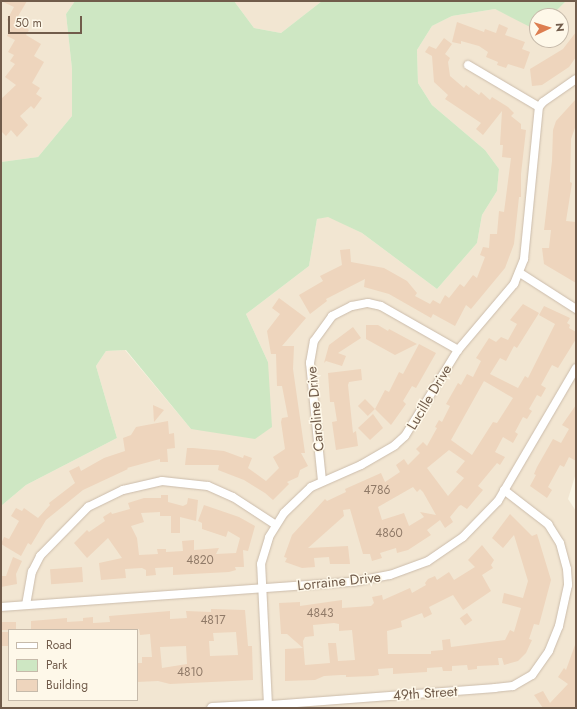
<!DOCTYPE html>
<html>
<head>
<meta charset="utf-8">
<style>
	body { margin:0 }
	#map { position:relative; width:577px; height:709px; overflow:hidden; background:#faf4e3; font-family:Jost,sans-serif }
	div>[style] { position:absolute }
	.residential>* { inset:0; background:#f2e6d2 }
	.green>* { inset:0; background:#cee7c3 }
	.building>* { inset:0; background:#eed5bd; transform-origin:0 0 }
	.roads { filter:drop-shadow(0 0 1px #cbbcab) drop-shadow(0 0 1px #cbbcab) }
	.minor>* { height:8px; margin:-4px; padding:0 4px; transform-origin:4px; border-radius:4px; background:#fff }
	.tertiary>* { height:10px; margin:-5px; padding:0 5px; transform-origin:5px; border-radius:5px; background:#fff }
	span { translate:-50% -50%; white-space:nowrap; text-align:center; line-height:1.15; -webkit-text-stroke:3px #fef8e9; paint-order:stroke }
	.number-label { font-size:12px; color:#907a68 }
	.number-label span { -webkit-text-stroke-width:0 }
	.street-label { font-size:14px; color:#715c4b }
	.frame { position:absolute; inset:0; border:2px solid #715c4b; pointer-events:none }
	.legend { position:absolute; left:8px; top:629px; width:130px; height:72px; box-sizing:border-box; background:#fef8e9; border:1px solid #c6baaa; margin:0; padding:5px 7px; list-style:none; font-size:12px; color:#715c4b }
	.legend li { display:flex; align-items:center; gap:8px; height:20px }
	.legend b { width:20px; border:1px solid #c6baaa }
	.north { position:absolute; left:529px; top:8px; width:40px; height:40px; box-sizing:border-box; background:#fef8e9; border:1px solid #c6baaa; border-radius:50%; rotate:86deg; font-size:11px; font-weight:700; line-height:16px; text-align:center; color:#715c4b }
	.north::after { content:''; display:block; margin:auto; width:14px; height:18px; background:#dd7e50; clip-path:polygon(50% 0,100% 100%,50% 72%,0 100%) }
	.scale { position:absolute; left:8px; top:16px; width:74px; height:18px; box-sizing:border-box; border:2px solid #715c4b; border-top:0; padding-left:5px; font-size:12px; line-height:14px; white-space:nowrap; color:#715c4b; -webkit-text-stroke:3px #fef8e9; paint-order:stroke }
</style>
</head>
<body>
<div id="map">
	<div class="residential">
		<i style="clip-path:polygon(1px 1px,75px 1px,66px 14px,72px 69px,72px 116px,38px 157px,1px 162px)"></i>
		<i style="clip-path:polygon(234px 1px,322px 1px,281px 33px,254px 28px)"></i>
		<i style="clip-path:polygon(evenodd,566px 1px,576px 1px,576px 473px,568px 499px,576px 511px,576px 708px,1px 708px,1px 506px,26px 485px,117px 438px,96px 366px,106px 351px,125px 350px,191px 429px,268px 362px,246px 314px,309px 266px,317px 219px,328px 216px,362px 233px,437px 289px,477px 243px,482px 215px,497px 191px,499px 169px,485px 150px,432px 105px,418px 83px,417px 50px,432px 26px,452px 16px,495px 9px,537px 29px,537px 40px,561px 40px,561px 16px,551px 16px,566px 1px,9px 630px,137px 630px,137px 700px,9px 700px,9px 630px)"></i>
	</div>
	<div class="green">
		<i style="clip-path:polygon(75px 1px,234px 1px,254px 28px,281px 33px,322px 1px,566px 1px,551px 16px,537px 16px,536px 30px,495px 9px,452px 16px,432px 26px,417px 50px,418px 83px,432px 105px,485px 150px,499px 169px,497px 191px,482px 215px,477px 243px,437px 289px,362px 233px,328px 217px,317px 219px,309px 266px,246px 314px,268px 362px,272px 427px,255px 439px,191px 429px,126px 350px,106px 351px,96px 366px,117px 438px,26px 485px,1px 506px,1px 162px,38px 157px,72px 116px,72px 69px,66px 14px)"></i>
	</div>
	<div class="building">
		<i style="clip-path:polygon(1px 1px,27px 1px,17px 18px,21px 20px,20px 23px,29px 30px,26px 35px,41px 44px,34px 56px,44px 62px,32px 83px,40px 88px,36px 94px,42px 98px,34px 109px,31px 106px,20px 116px,28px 125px,17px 137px,11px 130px,6px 136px,1px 131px,1px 99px,16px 85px,5px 77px,15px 64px,10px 61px,14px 55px,8px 52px,15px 40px,7px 36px,11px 29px,8px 27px,10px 22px,7px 20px,14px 7px)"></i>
		<i style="clip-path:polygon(457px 22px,484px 32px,485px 29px,496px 33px,499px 24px,508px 28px,505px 35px,525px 42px,522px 49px,530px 52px,524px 69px,508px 64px,506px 68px,497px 65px,498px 62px,486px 57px,488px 52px,479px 46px,461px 41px,461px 44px,452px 42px)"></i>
		<i style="clip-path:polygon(576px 32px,576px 57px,569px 67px,542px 85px,532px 86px,530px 69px,563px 49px)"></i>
		<i style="clip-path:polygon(444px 38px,452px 44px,445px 54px,450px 58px,448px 62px,450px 76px,464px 88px,466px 85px,479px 95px,481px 92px,490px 100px,492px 97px,508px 107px,514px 113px,511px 116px,521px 124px,521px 129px,526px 130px,521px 174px,521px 197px,519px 197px,514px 244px,505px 268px,471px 309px,466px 305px,455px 326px,433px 314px,431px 318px,389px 294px,364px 287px,365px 279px,326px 299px,327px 301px,310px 314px,299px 295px,323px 281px,320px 276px,342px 265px,340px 250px,350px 249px,351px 262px,384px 268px,407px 281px,417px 293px,415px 296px,430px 304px,433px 300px,440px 304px,445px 295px,449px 298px,460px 284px,464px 287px,473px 275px,477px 278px,485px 257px,480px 255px,483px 247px,489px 248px,490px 234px,497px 234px,499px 211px,504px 212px,511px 158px,502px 157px,503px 145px,500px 145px,502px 111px,483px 135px,476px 129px,481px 123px,445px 99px,448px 95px,434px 82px,432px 56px,425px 52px,429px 46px,436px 49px)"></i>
		<i style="clip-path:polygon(576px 99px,576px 125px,571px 139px,570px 182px,572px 183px,566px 221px,576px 222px,576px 283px,544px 264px,542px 248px,549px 248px,551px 230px,544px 230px,552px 161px,553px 130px,556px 121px)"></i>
		<i style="clip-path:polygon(279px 298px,306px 318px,282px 346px,294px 346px,293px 369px,305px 453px,301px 453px,308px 466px,300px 470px,298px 477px,287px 482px,289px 484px,273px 500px,265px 493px,244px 480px,218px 470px,219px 465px,185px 465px,187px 448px,193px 448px,224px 451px,243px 458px,244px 455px,252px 458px,248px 468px,266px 481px,279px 468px,273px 457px,285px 449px,281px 422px,282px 418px,288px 417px,282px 386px,277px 386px,276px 354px,271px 354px,267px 331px,280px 314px,272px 308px)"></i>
		<i style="clip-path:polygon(evenodd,523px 304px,539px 313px,517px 348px,514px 346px,506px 361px,500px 358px,490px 374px,518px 388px,525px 376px,528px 378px,555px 324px,539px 315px,544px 306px,570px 318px,567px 323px,570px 325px,569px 328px,576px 332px,576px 339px,558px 368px,552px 365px,541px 385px,546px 388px,541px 397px,537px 395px,529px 409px,532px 411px,527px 419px,523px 417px,515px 432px,518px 434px,513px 443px,503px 437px,495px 452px,505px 457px,500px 465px,497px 463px,478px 486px,483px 490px,467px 509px,461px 505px,459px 506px,450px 517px,453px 522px,445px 528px,440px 520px,427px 530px,431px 535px,408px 550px,397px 553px,396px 548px,380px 553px,382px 558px,372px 561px,370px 554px,363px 554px,350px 509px,343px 510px,344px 516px,308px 548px,348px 546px,350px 564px,330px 564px,329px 557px,314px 558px,315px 567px,302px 568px,285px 562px,287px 558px,284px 557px,292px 535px,325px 499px,327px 501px,346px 492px,345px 489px,381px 473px,385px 482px,400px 472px,396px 465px,404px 459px,408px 465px,420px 453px,416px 449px,423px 442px,427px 446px,437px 428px,435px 427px,439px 420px,442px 422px,450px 406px,446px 404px,458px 383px,461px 385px,467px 374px,473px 377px,481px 361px,476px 358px,489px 338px,496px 342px,501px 337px,508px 340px,517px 324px,510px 320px,523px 304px,484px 381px,513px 398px,497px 423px,493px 422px,472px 455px,451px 440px,484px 381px,523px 304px,449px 450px,465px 461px,456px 472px,464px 478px,448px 496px,427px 468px,449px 450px,523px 304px,413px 487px,417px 492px,420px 489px,423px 492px,436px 515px,420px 512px,424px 517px,409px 526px,404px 513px,382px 520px,378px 507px,413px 487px)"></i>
		<i style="clip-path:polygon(366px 325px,378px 325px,388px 331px,389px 329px,417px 344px,395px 355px,366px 339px)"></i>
		<i style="clip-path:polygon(353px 327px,361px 338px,338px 353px,346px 356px,342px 366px,326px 361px,324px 363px,329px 345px)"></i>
		<i style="clip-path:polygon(419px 344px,436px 353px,416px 388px,412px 386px,403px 401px,406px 404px,391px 425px,375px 409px,385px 390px,389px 392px,399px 372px,403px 374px)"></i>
		<i style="clip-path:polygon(361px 369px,362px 380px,349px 382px,348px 385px,353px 433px,356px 431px,358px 446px,336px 450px,332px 422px,337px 421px,334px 402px,330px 402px,328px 373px)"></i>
		<i style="left:365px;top:399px;width:14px;height:10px;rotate:45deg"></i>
		<i style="clip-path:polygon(153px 405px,164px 410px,154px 422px)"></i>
		<i style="clip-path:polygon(576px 405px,576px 461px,569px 457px,564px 467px,560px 465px,548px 487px,552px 490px,547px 498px,530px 486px,536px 475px,534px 474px,537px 467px,553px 439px,561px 443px,569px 429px,562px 425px)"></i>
		<i style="clip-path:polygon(373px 414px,383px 428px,370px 440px,358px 428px)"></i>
		<i style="clip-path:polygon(168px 421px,169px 434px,174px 433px,175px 448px,167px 449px,168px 462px,160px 462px,160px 459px,127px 468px,128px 469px,83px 490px,46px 520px,31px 545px,28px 543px,21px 556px,1px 544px,4px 537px,9px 539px,19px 521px,11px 516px,16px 508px,22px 511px,24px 508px,38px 518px,50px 505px,49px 503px,75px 483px,69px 471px,79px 466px,81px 471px,104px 458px,125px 451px,123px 438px,131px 435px,136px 427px)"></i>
		<i style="clip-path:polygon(161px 495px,168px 495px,168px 502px,183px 506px,187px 504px,188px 498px,198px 500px,196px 521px,180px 517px,180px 533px,171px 533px,171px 516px,160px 516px,160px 512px,141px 513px,144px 522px,131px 526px,137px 538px,139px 555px,158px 554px,157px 549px,166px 549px,166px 552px,183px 551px,182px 541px,194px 540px,194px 550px,219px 548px,216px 554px,236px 553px,240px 538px,228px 531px,226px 537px,202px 529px,202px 523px,198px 521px,204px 505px,239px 517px,255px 526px,248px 551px,243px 550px,244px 567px,235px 567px,236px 570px,229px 572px,173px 575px,173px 567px,155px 568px,156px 575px,146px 576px,146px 570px,142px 568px,125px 569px,126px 578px,101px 580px,99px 563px,122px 558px,108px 538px,87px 558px,74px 543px,87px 530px,89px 532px,105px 521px,103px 517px,111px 512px,112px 514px,130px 509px,128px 503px,144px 498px,161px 498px)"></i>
		<i style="clip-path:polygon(evenodd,510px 514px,532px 536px,537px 534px,551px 580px,539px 625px,534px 624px,529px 639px,532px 640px,526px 653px,518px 661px,504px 665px,502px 658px,498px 658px,499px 665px,477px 666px,477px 669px,468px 670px,467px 665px,452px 666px,452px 671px,443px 671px,442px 667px,427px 668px,427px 672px,393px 674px,393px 668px,378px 669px,379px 675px,373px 676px,346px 677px,346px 675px,341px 675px,324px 676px,315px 680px,285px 681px,285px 649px,303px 648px,287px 634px,281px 634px,279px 603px,300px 602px,300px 606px,342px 600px,342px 608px,371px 606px,374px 603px,372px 597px,382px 595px,383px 600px,410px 588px,412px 593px,426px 585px,425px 583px,428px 579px,435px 576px,437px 580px,449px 572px,454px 580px,475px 567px,468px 560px,482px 545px,494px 560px,491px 565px,493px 568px,482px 575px,491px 591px,463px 610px,453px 595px,429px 607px,432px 614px,424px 618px,422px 613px,401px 621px,402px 627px,387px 631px,388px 654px,431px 654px,431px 651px,443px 650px,442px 640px,450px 639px,451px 647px,505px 640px,510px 630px,514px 632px,521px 608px,502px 603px,504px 593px,523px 598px,528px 581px,514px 535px,503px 548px,492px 538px,510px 514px,334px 623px,339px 624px,339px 631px,352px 630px,355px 660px,338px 661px,336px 643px,328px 643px,330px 663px,305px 665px,303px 641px,305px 637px,314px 636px,313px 625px,334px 623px)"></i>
		<i style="clip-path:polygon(13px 557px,22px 561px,16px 574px,17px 584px,1px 587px,1px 576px,6px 576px)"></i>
		<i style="left:82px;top:567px;width:15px;height:32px;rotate:86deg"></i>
		<i style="clip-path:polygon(evenodd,211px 609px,245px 610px,248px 646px,252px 646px,253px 680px,170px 684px,158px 681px,137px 682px,137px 663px,142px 663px,142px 657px,152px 657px,150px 634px,140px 635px,139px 629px,31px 630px,31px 621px,67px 618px,67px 622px,83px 621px,83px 618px,93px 617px,93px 623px,110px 622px,109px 616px,170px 611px,170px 619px,187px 618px,186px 611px,211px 612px,211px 609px,236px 632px,238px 655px,210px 656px,209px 641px,214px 641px,213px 633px,236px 632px,211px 609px,186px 646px,187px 664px,162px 668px,160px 647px,186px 646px)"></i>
		<i style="left:467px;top:613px;width:9px;height:9px;rotate:54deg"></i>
		<i style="left:16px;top:622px;width:8px;height:15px;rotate:90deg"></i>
		<i style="left:1px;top:632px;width:8px;height:14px"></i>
		<i style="clip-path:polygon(575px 645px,576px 708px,543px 708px,534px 695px,543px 691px,550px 703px,568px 684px,558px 677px,564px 668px,566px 670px)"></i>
	</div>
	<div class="roads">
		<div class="minor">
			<i style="left:468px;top:65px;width:82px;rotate:30.6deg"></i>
			<i style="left:520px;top:273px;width:67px;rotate:32.7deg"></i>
			<i style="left:322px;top:481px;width:119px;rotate:-95.8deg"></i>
			<i style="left:310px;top:363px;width:22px;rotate:-80deg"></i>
			<i style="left:314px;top:341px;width:31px;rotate:-54deg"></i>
			<i style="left:332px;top:316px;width:22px;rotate:-27deg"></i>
			<i style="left:352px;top:306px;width:16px;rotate:-11deg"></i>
			<i style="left:368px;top:303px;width:13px;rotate:13deg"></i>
			<i style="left:381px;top:306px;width:89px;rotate:29.7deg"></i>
			<i style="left:504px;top:490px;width:56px;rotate:37.7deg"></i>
			<i style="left:548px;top:524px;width:22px;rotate:58deg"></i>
			<i style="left:560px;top:543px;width:27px;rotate:75deg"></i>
			<i style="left:567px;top:569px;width:16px;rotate:86deg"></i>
			<i style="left:568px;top:585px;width:42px;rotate:102.4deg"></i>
			<i style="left:559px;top:626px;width:27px;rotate:112deg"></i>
			<i style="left:549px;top:651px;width:29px;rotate:125deg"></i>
			<i style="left:532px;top:675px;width:22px;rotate:150deg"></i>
			<i style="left:513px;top:686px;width:18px;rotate:174deg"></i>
			<i style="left:495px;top:688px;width:228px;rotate:175.7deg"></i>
			<i style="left:268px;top:705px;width:141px;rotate:-92.8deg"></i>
			<i style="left:261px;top:564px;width:28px;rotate:-73deg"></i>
			<i style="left:269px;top:537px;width:28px;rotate:-58deg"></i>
			<i style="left:284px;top:513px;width:37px;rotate:-44deg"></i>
			<i style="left:311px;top:487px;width:55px;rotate:-23.7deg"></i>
			<i style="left:361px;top:465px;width:39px;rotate:-30deg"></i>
			<i style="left:395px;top:445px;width:13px;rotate:-42deg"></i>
			<i style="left:405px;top:436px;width:101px;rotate:-58.4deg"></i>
			<i style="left:458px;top:350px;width:87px;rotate:-49.7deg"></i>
			<i style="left:514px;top:284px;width:27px;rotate:-68deg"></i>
			<i style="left:524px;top:259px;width:153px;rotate:-84.4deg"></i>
			<i style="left:539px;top:107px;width:6px;rotate:-51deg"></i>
			<i style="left:543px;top:102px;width:40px;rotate:-34.9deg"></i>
			<i style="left:26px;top:605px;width:34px;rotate:-80deg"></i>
			<i style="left:32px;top:572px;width:18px;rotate:-63deg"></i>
			<i style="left:40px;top:556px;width:69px;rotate:-45.6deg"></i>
			<i style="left:88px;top:507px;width:39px;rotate:-26deg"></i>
			<i style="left:123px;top:490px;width:40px;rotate:-13deg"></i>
			<i style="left:162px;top:481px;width:46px;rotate:6.2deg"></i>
			<i style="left:208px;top:486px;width:27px;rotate:24deg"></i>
			<i style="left:233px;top:497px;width:51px;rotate:33.1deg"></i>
			<i style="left:1px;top:607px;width:353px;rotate:-4.1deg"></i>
			<i style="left:353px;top:582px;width:38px;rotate:-11deg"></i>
			<i style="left:390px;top:575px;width:40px;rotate:-20.2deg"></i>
			<i style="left:428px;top:561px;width:42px;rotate:-34.4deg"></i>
			<i style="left:463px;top:537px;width:50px;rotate:-45.8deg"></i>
			<i style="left:498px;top:501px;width:154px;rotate:-59.6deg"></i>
		</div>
		<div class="tertiary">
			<i style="left:212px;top:708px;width:56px;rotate:-3.1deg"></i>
			<i style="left:268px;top:705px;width:4px;rotate:45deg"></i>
		</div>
	</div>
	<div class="number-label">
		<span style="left:377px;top:491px">4786</span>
		<span style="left:389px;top:534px">4860</span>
		<span style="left:200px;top:561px">4820</span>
		<span style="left:320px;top:614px">4843</span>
		<span style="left:213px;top:621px">4817</span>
		<span style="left:190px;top:673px">4810</span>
	</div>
	<div class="street-label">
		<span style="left:429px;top:397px;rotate:-59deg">Lucille Drive</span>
		<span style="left:315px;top:409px;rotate:-95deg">Caroline Drive</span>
		<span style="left:339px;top:581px;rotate:-6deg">Lorraine Drive</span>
		<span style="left:425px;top:693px;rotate:-4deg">49th Street</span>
	</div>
	<div class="frame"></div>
	<ul class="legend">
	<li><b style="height:5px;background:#fff"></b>Road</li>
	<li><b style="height:11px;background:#cee7c3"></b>Park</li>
	<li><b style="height:11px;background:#eed5bd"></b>Building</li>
	</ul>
	<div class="north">N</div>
	<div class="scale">50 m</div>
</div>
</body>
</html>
